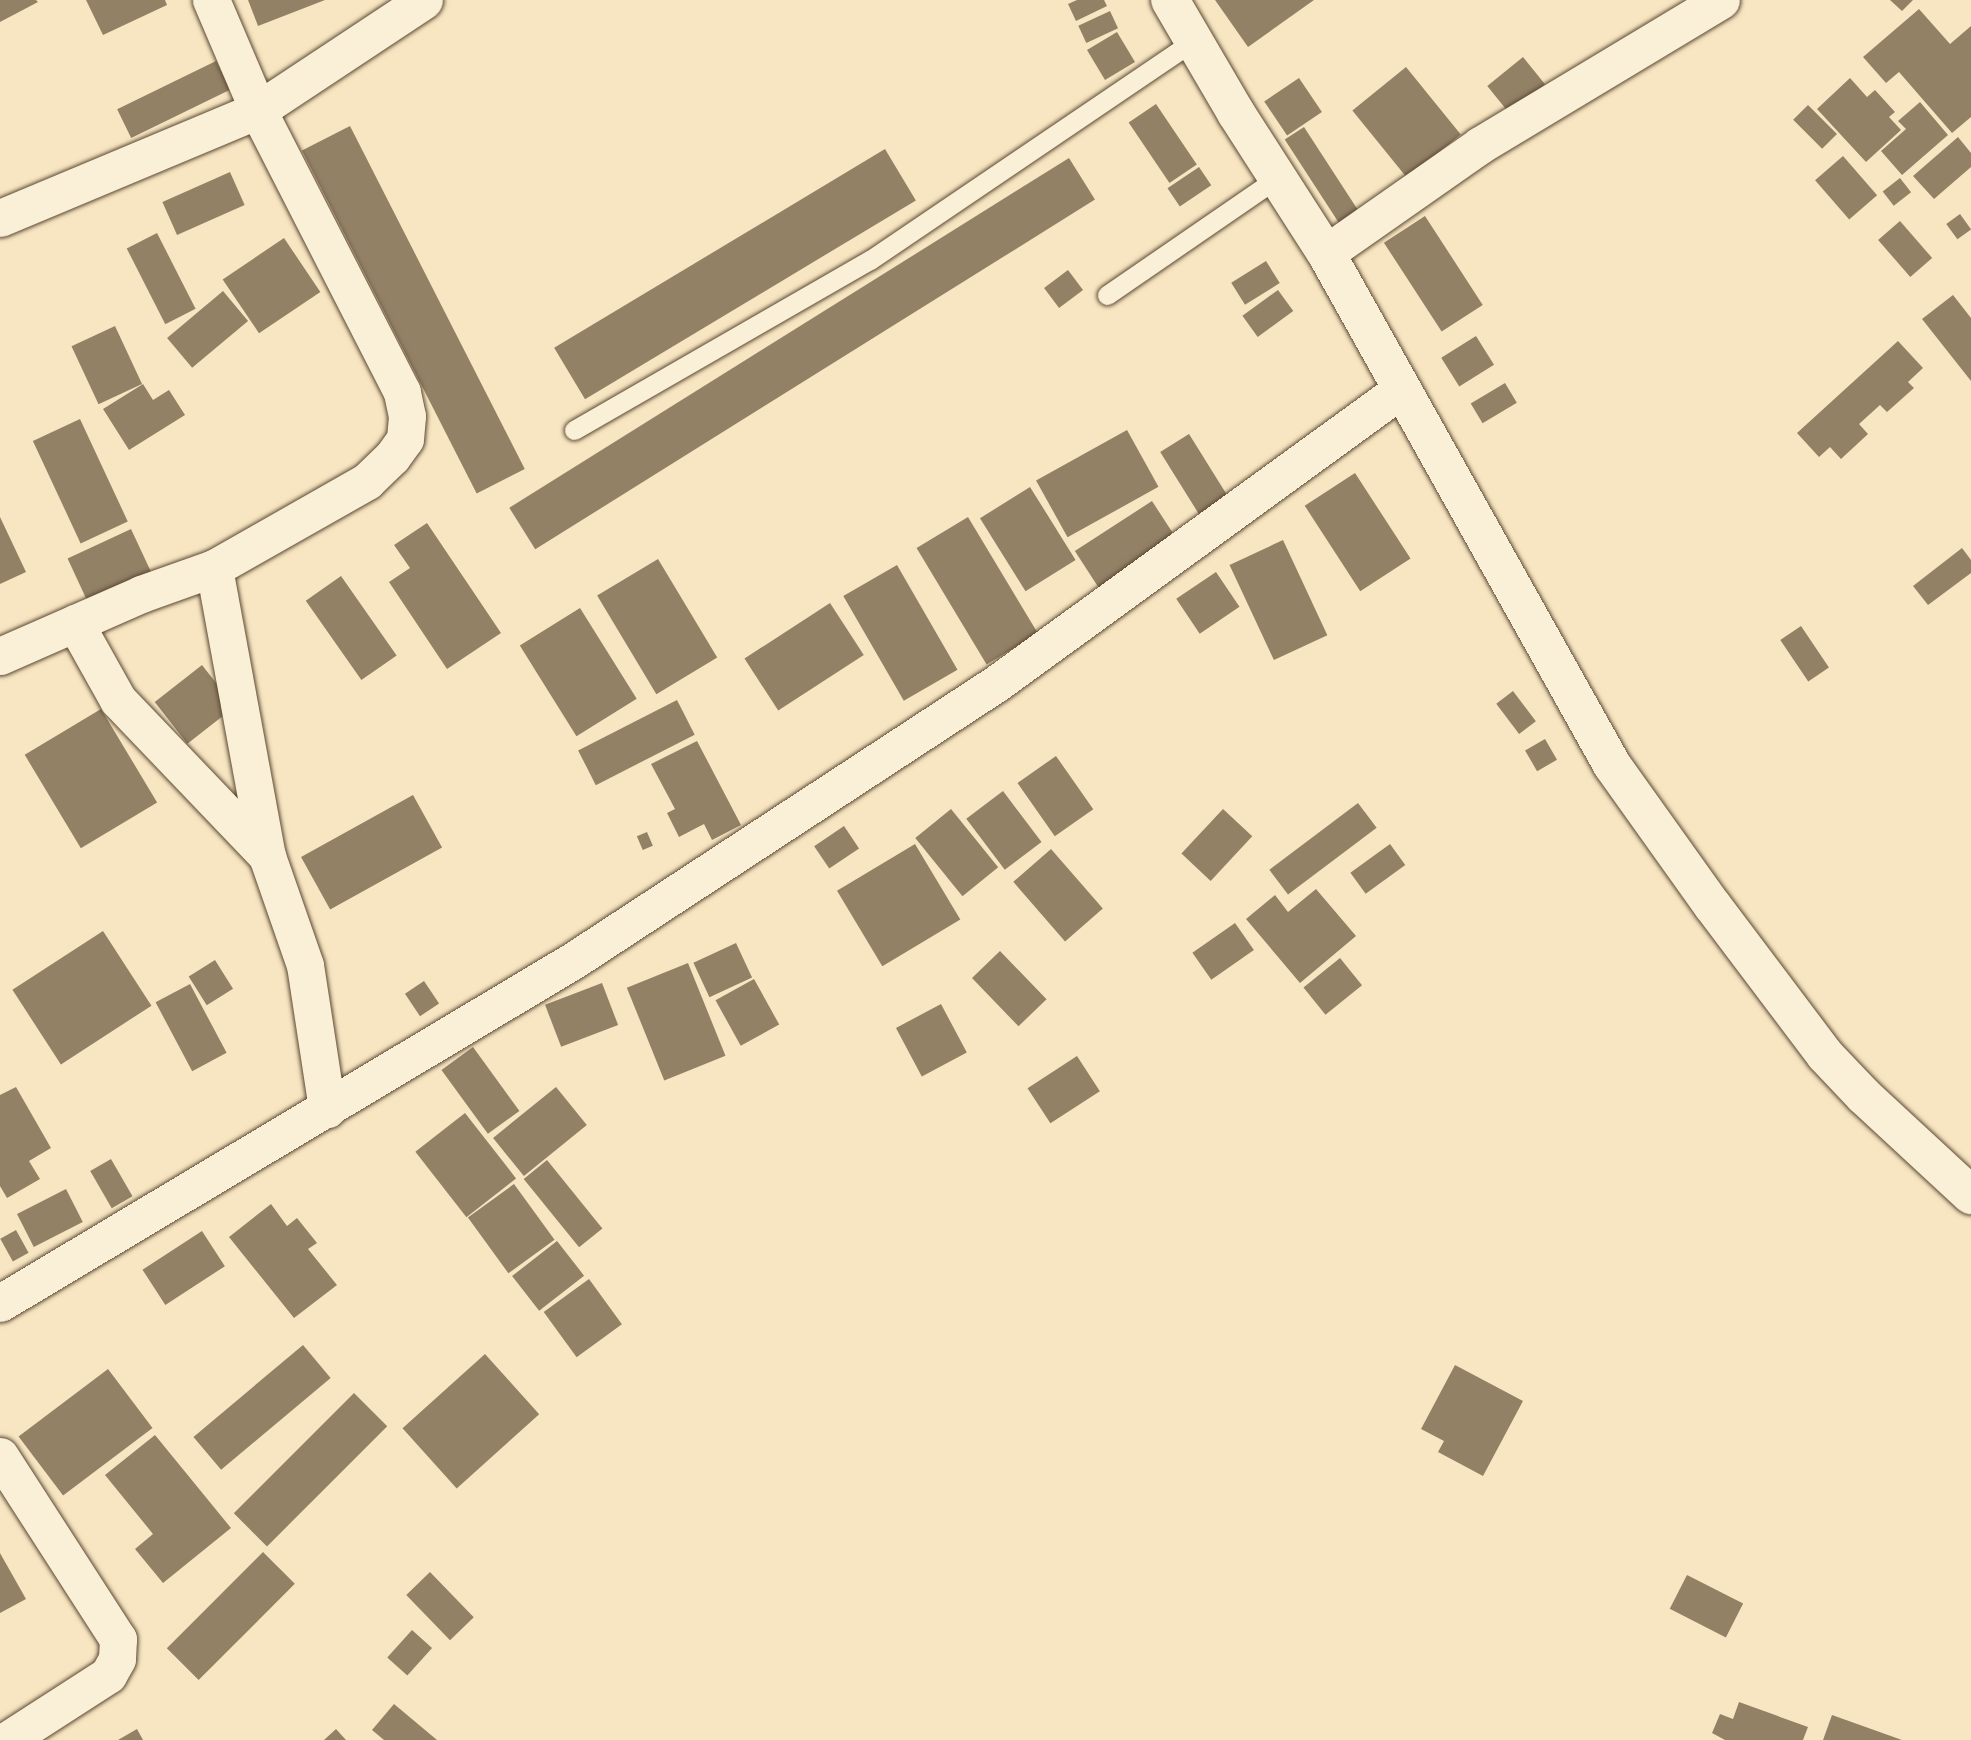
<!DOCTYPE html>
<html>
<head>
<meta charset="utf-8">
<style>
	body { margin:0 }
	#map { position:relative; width:1971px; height:1740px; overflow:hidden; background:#f8e6c2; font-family:"Old Standard TT",serif }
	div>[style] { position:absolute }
	.building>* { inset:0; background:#938166; transform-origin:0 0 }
	.roads { filter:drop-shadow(0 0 2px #5a4832) drop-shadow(0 0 2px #5a4832) }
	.lane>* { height:19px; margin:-9.5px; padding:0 9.5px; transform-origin:9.5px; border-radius:9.5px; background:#faefd7 }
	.street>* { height:37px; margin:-18.5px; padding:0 18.5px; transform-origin:18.5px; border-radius:18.5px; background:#faefd7 }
	.secondary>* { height:38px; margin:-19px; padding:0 19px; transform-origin:19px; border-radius:19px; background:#faefd7 }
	span { translate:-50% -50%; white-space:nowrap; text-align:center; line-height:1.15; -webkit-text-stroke:5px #faefd7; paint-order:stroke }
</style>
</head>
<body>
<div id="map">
	<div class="building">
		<i style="clip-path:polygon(0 0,36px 0,38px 2px,0 22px)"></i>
		<i style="clip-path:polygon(86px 0,165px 0,167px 5px,103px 35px)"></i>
		<i style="clip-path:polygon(248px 0,325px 0,258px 26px)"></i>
		<i style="clip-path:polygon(1077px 0,1104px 0,1107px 6px,1076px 21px,1068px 4px)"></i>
		<i style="clip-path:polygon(1215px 0,1314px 0,1248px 47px)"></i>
		<i style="clip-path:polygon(1890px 0,1913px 0,1902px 11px)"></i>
		<i style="clip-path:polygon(1919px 9px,1950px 44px,1971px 26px,1971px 117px,1952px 133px,1899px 72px,1886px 83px,1863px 57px)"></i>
		<i style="left:1110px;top:11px;width:19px;height:35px;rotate:65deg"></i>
		<i style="left:1117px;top:32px;width:35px;height:35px;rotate:59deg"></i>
		<i style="left:1523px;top:57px;width:35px;height:46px;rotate:51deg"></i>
		<i style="left:216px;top:61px;width:32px;height:110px;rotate:64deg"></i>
		<i style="left:1406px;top:67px;width:87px;height:69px;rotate:51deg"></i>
		<i style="left:1299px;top:78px;width:41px;height:42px;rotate:56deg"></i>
		<i style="clip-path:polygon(1850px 78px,1867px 97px,1875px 90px,1895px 112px,1889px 117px,1901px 130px,1866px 162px,1817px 109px)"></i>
		<i style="clip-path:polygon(1920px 102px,1948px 135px,1902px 175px,1881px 151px,1906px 129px,1898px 121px)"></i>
		<i style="left:1156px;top:104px;width:73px;height:33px;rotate:56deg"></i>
		<i style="left:1808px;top:105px;width:41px;height:21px;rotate:45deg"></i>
		<i style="left:350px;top:126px;width:385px;height:54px;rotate:63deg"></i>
		<i style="left:1304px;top:127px;width:99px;height:23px;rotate:57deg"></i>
		<i style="clip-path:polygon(1958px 137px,1971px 153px,1971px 167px,1934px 199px,1913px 176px)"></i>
		<i style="left:885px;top:149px;width:60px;height:386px;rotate:59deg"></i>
		<i style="left:1843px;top:156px;width:52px;height:37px;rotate:49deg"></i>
		<i style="left:1069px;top:158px;width:49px;height:660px;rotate:58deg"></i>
		<i style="left:1199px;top:167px;width:22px;height:38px;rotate:56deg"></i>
		<i style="left:230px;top:172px;width:36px;height:74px;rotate:66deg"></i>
		<i style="left:1900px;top:178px;width:18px;height:22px;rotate:52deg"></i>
		<i style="left:1960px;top:214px;width:19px;height:17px;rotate:54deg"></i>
		<i style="left:1425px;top:216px;width:106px;height:49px;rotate:57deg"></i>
		<i style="left:1900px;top:221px;width:49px;height:29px;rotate:49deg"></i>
		<i style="left:157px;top:233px;width:85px;height:34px;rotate:63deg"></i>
		<i style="left:284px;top:238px;width:65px;height:74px;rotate:56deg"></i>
		<i style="left:1266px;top:261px;width:26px;height:41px;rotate:58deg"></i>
		<i style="left:1068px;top:270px;width:25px;height:30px;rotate:53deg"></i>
		<i style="left:1278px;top:290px;width:26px;height:44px;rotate:54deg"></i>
		<i style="left:223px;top:291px;width:39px;height:73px;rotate:50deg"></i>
		<i style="clip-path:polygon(1953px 295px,1971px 318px,1971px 381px,1922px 319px)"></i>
		<i style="left:115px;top:326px;width:64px;height:48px;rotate:65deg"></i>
		<i style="left:1476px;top:336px;width:34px;height:41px;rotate:58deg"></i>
		<i style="clip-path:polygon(1898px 341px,1923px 368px,1908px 382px,1914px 388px,1887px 412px,1880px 405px,1859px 424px,1868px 434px,1841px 459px,1830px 447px,1819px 457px,1797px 433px)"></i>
		<i style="left:1505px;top:383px;width:23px;height:40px;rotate:59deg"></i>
		<i style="clip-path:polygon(143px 384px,153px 400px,169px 390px,185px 415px,129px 450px,103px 409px)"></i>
		<i style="left:80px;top:419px;width:113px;height:52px;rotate:65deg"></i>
		<i style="left:1127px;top:430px;width:65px;height:104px;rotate:61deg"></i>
		<i style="left:1189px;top:434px;width:73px;height:34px;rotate:58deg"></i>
		<i style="left:1355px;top:473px;width:102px;height:60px;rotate:57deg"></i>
		<i style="left:1030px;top:487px;width:86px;height:59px;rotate:58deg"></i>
		<i style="left:1152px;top:501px;width:48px;height:92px;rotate:57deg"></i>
		<i style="clip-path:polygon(0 517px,26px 572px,0 584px)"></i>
		<i style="left:968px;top:517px;width:136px;height:60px;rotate:59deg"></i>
		<i style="clip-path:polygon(427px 523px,501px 633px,447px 669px,389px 582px,410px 568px,394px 545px)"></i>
		<i style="left:131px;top:529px;width:50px;height:70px;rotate:65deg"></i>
		<i style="left:1283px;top:540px;width:105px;height:59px;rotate:65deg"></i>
		<i style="clip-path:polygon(1962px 548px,1971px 560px,1971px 573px,1928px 605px,1913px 586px)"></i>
		<i style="left:658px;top:559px;width:115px;height:71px;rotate:59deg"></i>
		<i style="left:897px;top:565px;width:121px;height:62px;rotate:60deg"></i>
		<i style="left:1216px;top:572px;width:42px;height:48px;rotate:56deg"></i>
		<i style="left:341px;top:576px;width:97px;height:43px;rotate:55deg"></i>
		<i style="left:830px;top:603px;width:62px;height:102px;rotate:57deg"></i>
		<i style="left:580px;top:608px;width:107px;height:71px;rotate:58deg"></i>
		<i style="left:1801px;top:626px;width:50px;height:25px;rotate:56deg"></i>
		<i style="left:202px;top:665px;width:53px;height:60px;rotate:52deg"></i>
		<i style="left:1513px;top:691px;width:38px;height:21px;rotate:53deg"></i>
		<i style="left:677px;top:700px;width:39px;height:111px;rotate:63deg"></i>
		<i style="left:101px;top:709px;width:109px;height:89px;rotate:59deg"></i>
		<i style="left:1545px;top:739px;width:24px;height:23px;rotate:60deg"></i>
		<i style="clip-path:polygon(697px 741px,741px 825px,712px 840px,704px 824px,679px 837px,667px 813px,675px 809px,651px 764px)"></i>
		<i style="left:1056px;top:756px;width:65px;height:47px;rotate:55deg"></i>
		<i style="left:1003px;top:791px;width:64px;height:46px;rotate:53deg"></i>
		<i style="left:413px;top:795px;width:60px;height:128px;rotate:61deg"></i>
		<i style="left:1358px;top:803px;width:31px;height:111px;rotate:53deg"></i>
		<i style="left:951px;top:809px;width:75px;height:46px;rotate:51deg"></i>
		<i style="left:1223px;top:809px;width:40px;height:61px;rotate:43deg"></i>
		<i style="left:844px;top:826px;width:27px;height:36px;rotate:56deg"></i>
		<i style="left:647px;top:832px;width:15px;height:11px;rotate:67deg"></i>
		<i style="left:915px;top:844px;width:88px;height:91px;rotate:59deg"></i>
		<i style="left:1390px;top:844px;width:26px;height:49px;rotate:54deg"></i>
		<i style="left:1051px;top:849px;width:79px;height:50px;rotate:49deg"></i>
		<i style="clip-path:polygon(1316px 889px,1356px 936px,1300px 983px,1246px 919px,1275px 895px,1288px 912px)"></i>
		<i style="left:1235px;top:923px;width:33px;height:52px;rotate:55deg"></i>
		<i style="left:103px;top:931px;width:89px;height:108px;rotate:57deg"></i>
		<i style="left:736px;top:943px;width:38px;height:47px;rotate:65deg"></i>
		<i style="left:1000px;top:951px;width:67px;height:39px;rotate:46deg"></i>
		<i style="left:1340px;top:958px;width:35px;height:47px;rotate:51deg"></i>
		<i style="left:215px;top:960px;width:34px;height:31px;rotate:58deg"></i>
		<i style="left:688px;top:963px;width:100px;height:66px;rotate:68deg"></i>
		<i style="left:754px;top:979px;width:52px;height:44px;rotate:61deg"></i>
		<i style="left:424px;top:981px;width:27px;height:23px;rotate:56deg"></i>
		<i style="left:602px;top:983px;width:45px;height:61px;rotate:69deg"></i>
		<i style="left:190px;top:984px;width:78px;height:39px;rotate:62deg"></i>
		<i style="left:941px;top:1004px;width:55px;height:51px;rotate:62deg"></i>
		<i style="left:473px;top:1047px;width:79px;height:39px;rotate:54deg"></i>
		<i style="left:1077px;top:1056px;width:42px;height:59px;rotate:57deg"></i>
		<i style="clip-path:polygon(16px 1087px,51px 1148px,29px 1161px,40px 1179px,7px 1198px,0 1186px,0 1095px)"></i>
		<i style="left:556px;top:1087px;width:49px;height:81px;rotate:51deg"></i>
		<i style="left:465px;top:1113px;width:83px;height:63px;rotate:52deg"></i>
		<i style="left:111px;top:1159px;width:43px;height:24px;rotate:60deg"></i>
		<i style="left:547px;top:1160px;width:88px;height:30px;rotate:51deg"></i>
		<i style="left:514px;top:1184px;width:69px;height:57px;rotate:54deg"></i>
		<i style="left:66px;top:1189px;width:37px;height:55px;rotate:63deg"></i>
		<i style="clip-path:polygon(271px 1204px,287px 1226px,297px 1218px,317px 1243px,308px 1249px,337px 1285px,294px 1318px,229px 1237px)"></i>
		<i style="left:16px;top:1230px;width:26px;height:18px;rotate:61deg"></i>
		<i style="left:202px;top:1231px;width:42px;height:71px;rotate:57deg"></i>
		<i style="left:557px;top:1241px;width:44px;height:57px;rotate:52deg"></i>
		<i style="left:589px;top:1279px;width:56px;height:56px;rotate:54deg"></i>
		<i style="left:303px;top:1345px;width:43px;height:143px;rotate:50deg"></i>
		<i style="left:485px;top:1354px;width:81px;height:111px;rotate:48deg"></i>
		<i style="clip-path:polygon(1455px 1365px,1523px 1401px,1483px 1476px,1438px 1452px,1444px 1441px,1421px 1429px)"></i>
		<i style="left:108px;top:1369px;width:74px;height:112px;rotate:53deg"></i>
		<i style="left:354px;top:1393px;width:47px;height:170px;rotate:45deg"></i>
		<i style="clip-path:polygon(155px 1435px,231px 1528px,163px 1583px,135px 1549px,153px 1534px,105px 1475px)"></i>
		<i style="left:263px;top:1552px;width:45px;height:136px;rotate:45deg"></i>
		<i style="clip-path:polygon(0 1553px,26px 1599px,0 1613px)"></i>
		<i style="left:430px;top:1572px;width:63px;height:33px;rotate:46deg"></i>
		<i style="left:1687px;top:1575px;width:63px;height:38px;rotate:27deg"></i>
		<i style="left:412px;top:1630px;width:27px;height:37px;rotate:42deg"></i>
		<i style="clip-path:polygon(1739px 1702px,1808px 1727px,1803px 1740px,1725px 1740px,1712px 1733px,1720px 1714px,1733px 1719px)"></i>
		<i style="clip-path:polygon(394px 1704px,437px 1740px,384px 1740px,372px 1730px)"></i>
		<i style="clip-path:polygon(1832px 1715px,1902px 1740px,1823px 1740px)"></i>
		<i style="clip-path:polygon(137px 1729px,143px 1740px,118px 1740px)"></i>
		<i style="clip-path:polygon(336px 1729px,346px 1740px,324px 1740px)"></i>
	</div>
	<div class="roads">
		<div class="lane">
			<i style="left:1107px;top:295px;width:206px;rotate:-34.5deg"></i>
			<i style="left:574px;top:430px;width:341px;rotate:-29.9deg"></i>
			<i style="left:870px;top:260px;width:391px;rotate:-34.1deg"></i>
		</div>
		<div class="street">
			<i style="left:0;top:218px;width:280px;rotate:-22.7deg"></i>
			<i style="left:258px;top:110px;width:199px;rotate:-33.5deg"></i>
			<i style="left:1326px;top:253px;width:188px;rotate:-35deg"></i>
			<i style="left:1480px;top:145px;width:281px;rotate:-31deg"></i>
			<i style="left:214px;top:568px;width:293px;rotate:79.6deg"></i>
			<i style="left:267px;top:856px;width:115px;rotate:70.8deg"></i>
			<i style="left:305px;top:965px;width:146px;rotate:81.3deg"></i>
			<i style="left:75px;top:623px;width:88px;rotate:60.8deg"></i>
			<i style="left:118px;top:700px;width:216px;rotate:46.3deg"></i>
			<i style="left:0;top:656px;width:154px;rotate:-23.7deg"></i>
			<i style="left:141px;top:594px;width:77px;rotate:-19.6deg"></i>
			<i style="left:214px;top:568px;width:176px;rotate:-29.6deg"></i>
			<i style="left:367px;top:481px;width:35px;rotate:-44deg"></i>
			<i style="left:392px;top:457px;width:22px;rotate:-54deg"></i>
			<i style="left:405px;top:439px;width:23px;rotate:-85deg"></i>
			<i style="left:407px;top:416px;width:25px;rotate:-102deg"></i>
			<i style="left:402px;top:392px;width:317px;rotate:-117.1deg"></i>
			<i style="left:258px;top:110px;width:120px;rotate:-113.1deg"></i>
			<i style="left:0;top:1303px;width:669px;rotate:-30.86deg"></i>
			<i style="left:574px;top:960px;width:506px;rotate:-33.22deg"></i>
			<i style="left:997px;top:683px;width:499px;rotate:-36deg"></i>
			<i style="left:0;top:1456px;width:218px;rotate:57.2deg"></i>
			<i style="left:118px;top:1639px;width:20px;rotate:93deg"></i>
			<i style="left:117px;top:1659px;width:18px;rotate:119deg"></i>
			<i style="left:108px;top:1675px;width:120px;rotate:147.2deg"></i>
		</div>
		<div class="secondary">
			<i style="left:1170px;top:0;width:131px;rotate:59.7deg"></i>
			<i style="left:1236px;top:113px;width:166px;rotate:57.3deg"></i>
			<i style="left:1326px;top:253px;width:586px;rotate:60.81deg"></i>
			<i style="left:1612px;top:765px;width:172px;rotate:54.5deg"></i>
			<i style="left:1712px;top:905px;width:188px;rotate:53deg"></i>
			<i style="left:1825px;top:1055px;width:57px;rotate:46.4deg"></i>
			<i style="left:1864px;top:1096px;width:146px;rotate:42.8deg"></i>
		</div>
	</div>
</div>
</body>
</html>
